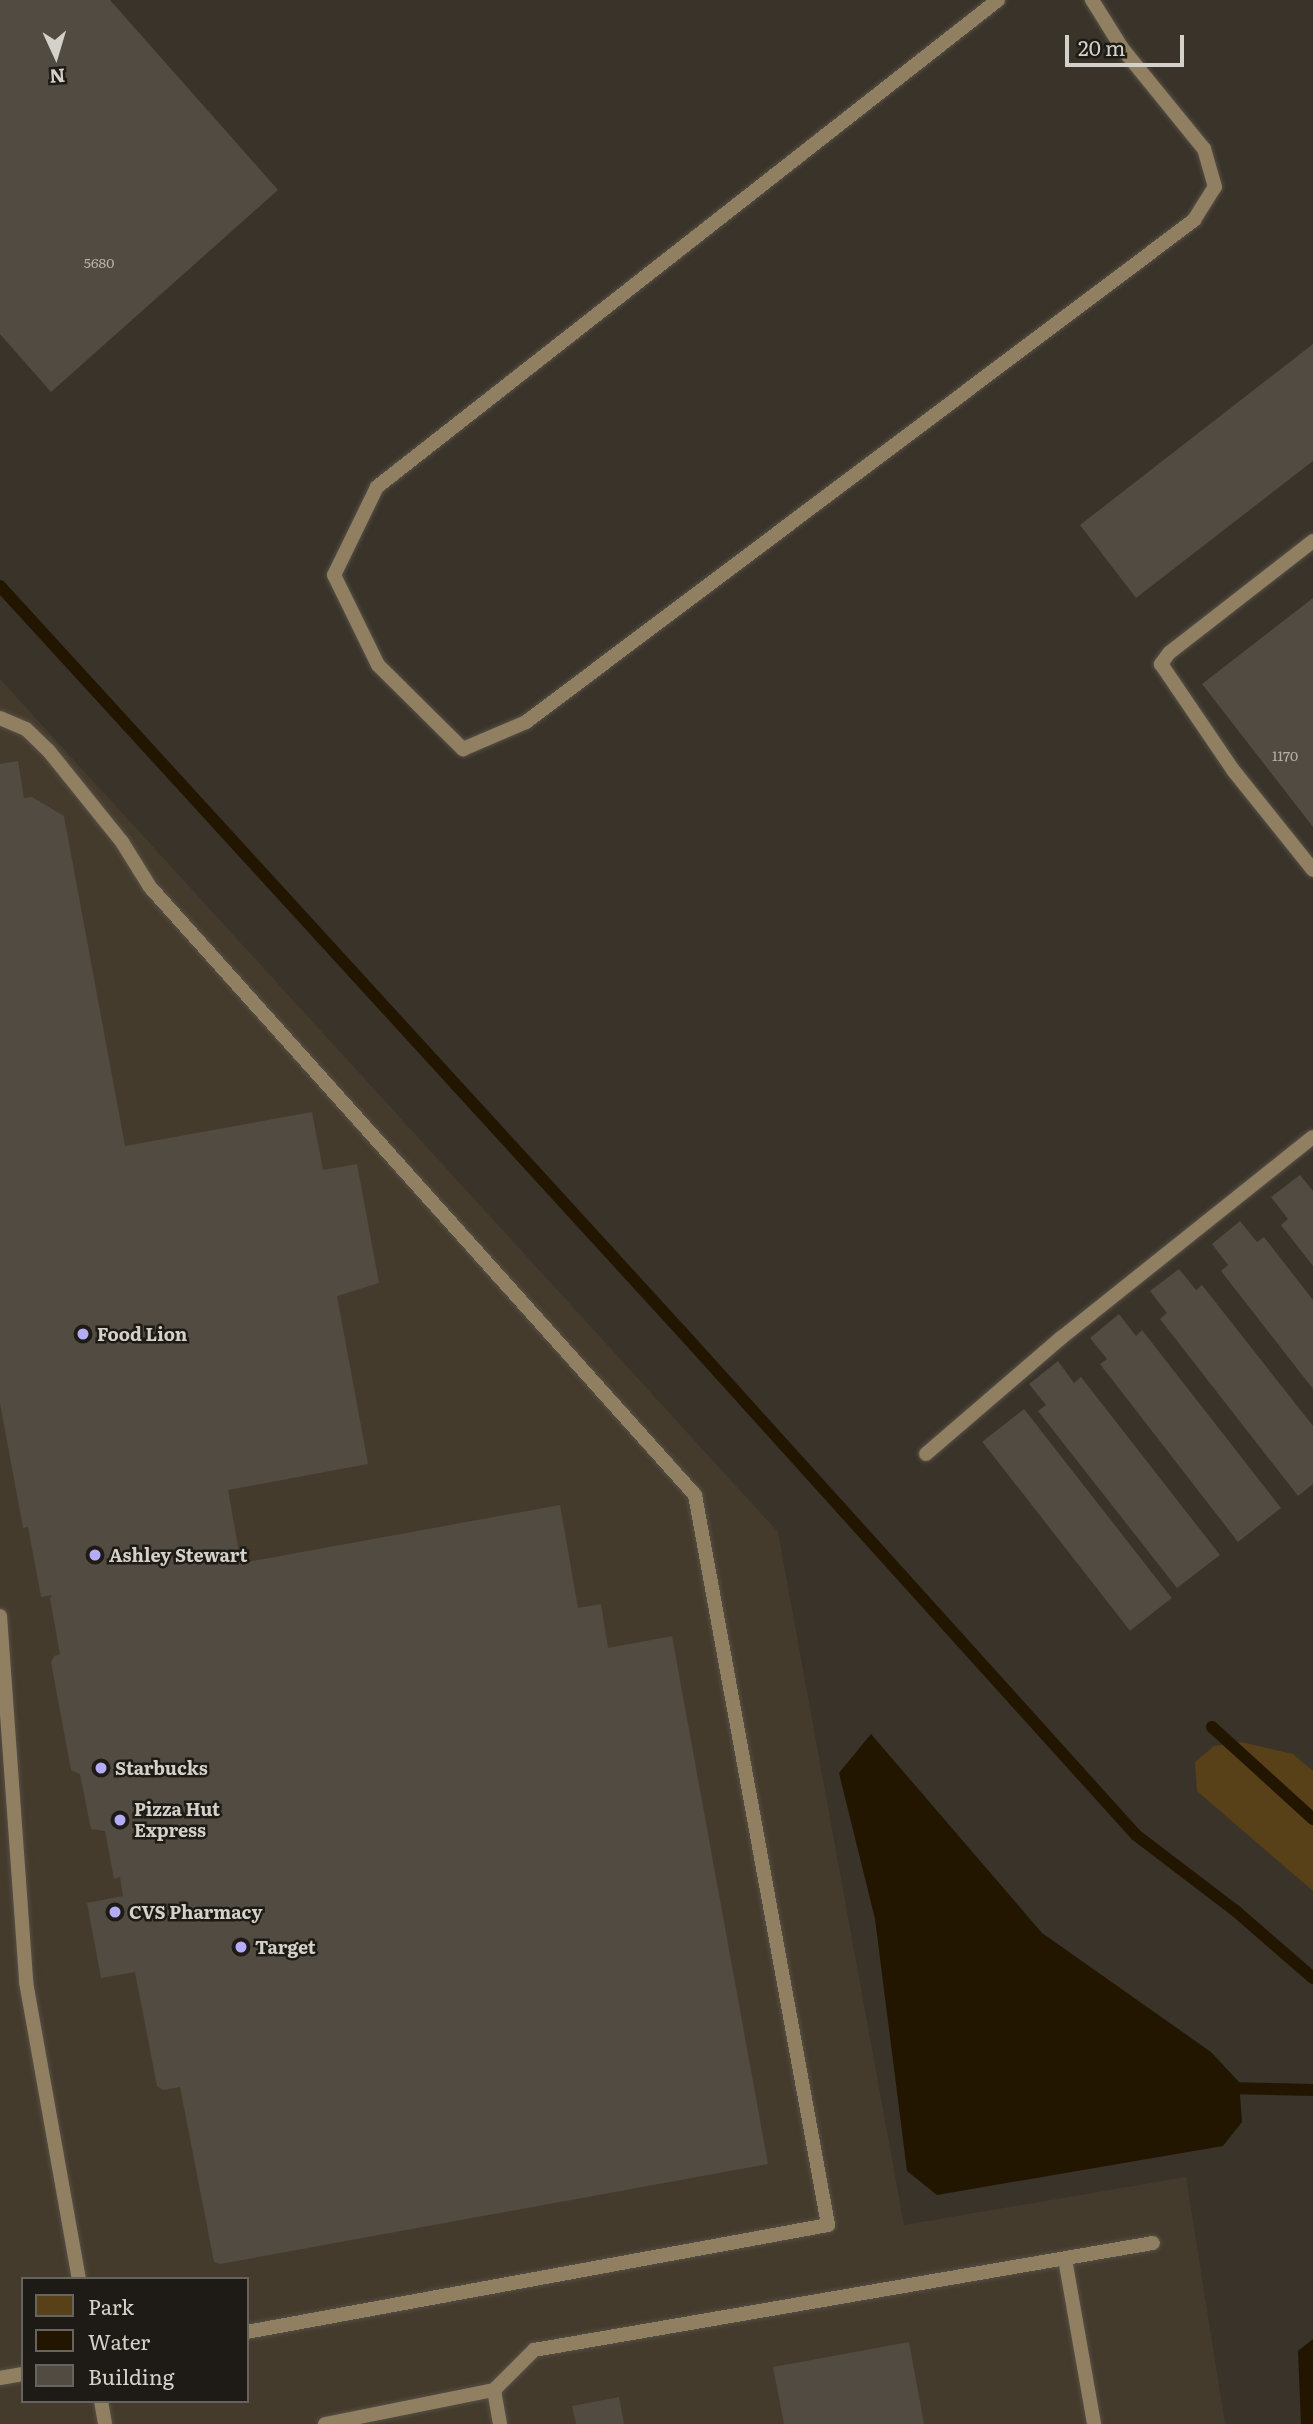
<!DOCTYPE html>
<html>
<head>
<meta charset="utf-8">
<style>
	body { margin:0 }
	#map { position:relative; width:1313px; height:2424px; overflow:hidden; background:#393329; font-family:Literata,serif }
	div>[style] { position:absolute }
	.built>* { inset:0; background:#453b2c }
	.green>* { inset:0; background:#584119 }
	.water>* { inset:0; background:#231601 }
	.stream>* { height:12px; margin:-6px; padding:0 6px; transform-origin:6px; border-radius:6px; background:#231601 }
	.building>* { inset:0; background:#524b41; transform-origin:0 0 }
	.roads { filter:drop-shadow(0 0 2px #554f46) drop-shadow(0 0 2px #554f46) }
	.lane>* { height:14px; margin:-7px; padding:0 7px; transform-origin:7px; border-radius:7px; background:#917f62 }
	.dots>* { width:19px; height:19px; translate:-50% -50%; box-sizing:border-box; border:4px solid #1e1b16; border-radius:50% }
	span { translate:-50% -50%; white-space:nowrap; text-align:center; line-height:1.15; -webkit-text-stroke:5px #1e1b16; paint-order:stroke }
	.number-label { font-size:14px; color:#b4b0a8 }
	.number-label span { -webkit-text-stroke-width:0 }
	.poi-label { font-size:18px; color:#d4d1ca; font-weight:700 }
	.left { translate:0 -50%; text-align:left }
	.legend { position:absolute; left:21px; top:2277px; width:228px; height:126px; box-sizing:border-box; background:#1e1b16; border:2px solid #67645e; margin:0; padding:9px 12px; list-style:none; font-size:21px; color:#d4d1ca }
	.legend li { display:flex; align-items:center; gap:14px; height:35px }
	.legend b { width:35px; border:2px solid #67645e }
	.north { position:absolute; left:21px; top:21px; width:70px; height:70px; -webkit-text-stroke:5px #1e1b16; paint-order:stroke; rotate:176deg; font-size:19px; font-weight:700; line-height:28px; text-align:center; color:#d4d1ca }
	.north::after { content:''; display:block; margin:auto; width:24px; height:32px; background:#d4d1ca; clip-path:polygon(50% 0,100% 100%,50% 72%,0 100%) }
	.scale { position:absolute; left:1065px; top:35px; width:119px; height:32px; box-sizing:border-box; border:4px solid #d4d1ca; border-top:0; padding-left:9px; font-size:21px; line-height:24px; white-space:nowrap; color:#d4d1ca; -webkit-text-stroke:5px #1e1b16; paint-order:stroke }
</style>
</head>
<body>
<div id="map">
	<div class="built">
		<i style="clip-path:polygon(evenodd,0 679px,778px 1532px,904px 2225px,1186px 2177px,1225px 2424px,0 2424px,0 679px,23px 2279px,247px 2279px,247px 2401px,23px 2401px,23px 2279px)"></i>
	</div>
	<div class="green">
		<i style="clip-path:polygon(1241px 1742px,1293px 1754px,1313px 1771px,1313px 1891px,1197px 1791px,1195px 1762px,1214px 1746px)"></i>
	</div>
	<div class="water">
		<i style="clip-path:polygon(871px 1734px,1042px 1933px,1211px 2052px,1239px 2082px,1242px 2122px,1223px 2146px,937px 2195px,907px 2171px,875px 1919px,839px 1773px)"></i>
		<i style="clip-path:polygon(1313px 2339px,1313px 2424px,1301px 2424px,1298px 2351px)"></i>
	</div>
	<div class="stream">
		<i style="left:0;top:586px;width:1011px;rotate:47.57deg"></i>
		<i style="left:682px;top:1332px;width:678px;rotate:47.93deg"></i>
		<i style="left:1136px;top:1835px;width:127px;rotate:37.3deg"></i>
		<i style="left:1237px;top:1912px;width:101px;rotate:41deg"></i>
		<i style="left:1212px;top:1727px;width:137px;rotate:42.3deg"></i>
		<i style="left:1224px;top:2088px;width:89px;rotate:1.3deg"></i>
	</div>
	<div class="building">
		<i style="clip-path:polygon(0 0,110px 0,278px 190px,51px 392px,0 334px)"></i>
		<i style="clip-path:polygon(1313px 344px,1313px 461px,1136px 598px,1080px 525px)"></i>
		<i style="clip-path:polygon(1313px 598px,1313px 827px,1202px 684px)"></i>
		<i style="clip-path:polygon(18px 761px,24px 798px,32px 797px,64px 816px,125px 1146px,312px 1112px,323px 1170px,357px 1164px,379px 1283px,337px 1296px,368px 1464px,228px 1490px,241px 1563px,560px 1505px,578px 1608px,601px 1604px,608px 1648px,672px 1636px,768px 2164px,220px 2264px,214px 2262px,180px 2087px,163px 2090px,157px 2086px,135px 1972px,101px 1978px,87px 1903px,123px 1896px,120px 1877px,114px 1879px,105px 1831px,91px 1829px,80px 1774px,71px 1770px,51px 1662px,54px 1656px,60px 1654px,50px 1599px,52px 1595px,41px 1597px,28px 1527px,23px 1528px,0 1403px,0 764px)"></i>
		<i style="clip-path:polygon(1300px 1175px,1313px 1191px,1313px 1266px,1281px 1225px,1288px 1219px,1271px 1197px)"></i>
		<i style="clip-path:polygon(1240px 1221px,1257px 1242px,1264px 1237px,1313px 1300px,1313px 1389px,1221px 1271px,1228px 1265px,1212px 1244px)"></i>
		<i style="clip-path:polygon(1179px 1269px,1196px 1290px,1202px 1285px,1313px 1426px,1313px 1484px,1298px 1496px,1160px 1319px,1167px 1313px,1150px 1291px)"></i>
		<i style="clip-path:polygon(1119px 1314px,1136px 1336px,1142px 1330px,1281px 1508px,1238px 1542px,1100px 1364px,1107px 1359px,1090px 1338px)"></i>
		<i style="clip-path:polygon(1058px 1361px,1074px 1383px,1081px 1377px,1220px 1555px,1177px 1588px,1038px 1411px,1046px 1405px,1029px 1384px)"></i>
		<i style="left:1024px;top:1409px;width:240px;height:53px;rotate:52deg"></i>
		<i style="clip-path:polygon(909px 2342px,924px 2424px,784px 2424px,773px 2367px)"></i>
		<i style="clip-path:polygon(619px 2397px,624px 2424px,576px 2424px,572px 2406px)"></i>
	</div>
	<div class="roads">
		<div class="lane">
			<i style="left:998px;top:0;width:789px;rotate:141.9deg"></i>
			<i style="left:377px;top:487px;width:98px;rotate:116deg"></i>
			<i style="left:334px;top:575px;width:100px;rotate:63.9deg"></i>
			<i style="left:378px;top:665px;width:120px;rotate:44.7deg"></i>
			<i style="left:463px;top:749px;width:69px;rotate:-23.2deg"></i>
			<i style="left:526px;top:722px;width:836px;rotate:-36.92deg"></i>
			<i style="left:1194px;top:220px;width:39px;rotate:-58deg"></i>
			<i style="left:1215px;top:187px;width:40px;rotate:-106deg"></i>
			<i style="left:1204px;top:149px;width:130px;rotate:-129.1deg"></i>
			<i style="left:1122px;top:48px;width:57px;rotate:-122deg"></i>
			<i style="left:1313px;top:541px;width:182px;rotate:142.1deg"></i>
			<i style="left:1169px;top:653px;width:14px;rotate:126deg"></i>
			<i style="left:1161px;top:664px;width:128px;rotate:55.8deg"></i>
			<i style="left:1233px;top:770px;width:128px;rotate:51.3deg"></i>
			<i style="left:0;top:718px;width:28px;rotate:23deg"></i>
			<i style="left:26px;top:729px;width:30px;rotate:44deg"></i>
			<i style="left:48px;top:750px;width:118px;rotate:51.2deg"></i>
			<i style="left:122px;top:842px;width:53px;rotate:58.1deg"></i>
			<i style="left:150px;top:887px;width:817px;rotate:48.13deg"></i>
			<i style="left:695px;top:1495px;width:742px;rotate:79.67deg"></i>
			<i style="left:828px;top:2225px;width:591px;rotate:169.57deg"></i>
			<i style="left:926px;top:1454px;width:178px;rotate:-40.7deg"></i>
			<i style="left:1061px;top:1338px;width:322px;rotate:-38.6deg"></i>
			<i style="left:0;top:1616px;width:367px;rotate:85.9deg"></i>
			<i style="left:26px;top:1982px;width:302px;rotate:79.9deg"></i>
			<i style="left:1065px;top:2259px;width:168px;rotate:80deg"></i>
			<i style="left:0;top:2378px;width:23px;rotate:-10deg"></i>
			<i style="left:494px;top:2390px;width:35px;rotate:80deg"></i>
			<i style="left:101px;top:2401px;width:23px;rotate:80deg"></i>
			<i style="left:325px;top:2424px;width:172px;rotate:-11.4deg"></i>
			<i style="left:494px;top:2390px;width:57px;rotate:-45deg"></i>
			<i style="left:534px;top:2350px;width:628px;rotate:-9.81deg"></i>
		</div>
	</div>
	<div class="dots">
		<i style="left:83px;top:1334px;background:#b5acf8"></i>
		<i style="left:95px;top:1555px;background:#b5acf8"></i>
		<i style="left:101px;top:1768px;background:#b5acf8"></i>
		<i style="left:120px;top:1820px;background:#b5acf8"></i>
		<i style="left:115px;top:1912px;background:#b5acf8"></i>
		<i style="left:241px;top:1947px;background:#b5acf8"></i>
	</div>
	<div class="number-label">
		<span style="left:99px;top:262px">5680</span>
		<span style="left:1285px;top:755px">1170</span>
	</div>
	<div class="poi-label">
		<span class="left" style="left:97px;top:1334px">Food Lion</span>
		<span class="left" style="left:109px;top:1555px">Ashley Stewart</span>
		<span class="left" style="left:115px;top:1768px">Starbucks</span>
		<span class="left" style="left:134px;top:1820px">Pizza Hut<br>Express</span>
		<span class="left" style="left:129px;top:1912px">CVS Pharmacy</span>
		<span class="left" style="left:255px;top:1947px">Target</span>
	</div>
	<ul class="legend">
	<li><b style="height:19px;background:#584119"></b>Park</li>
	<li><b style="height:19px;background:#231601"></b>Water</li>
	<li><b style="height:19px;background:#524b41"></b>Building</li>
	</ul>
	<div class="north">N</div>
	<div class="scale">20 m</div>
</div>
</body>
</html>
